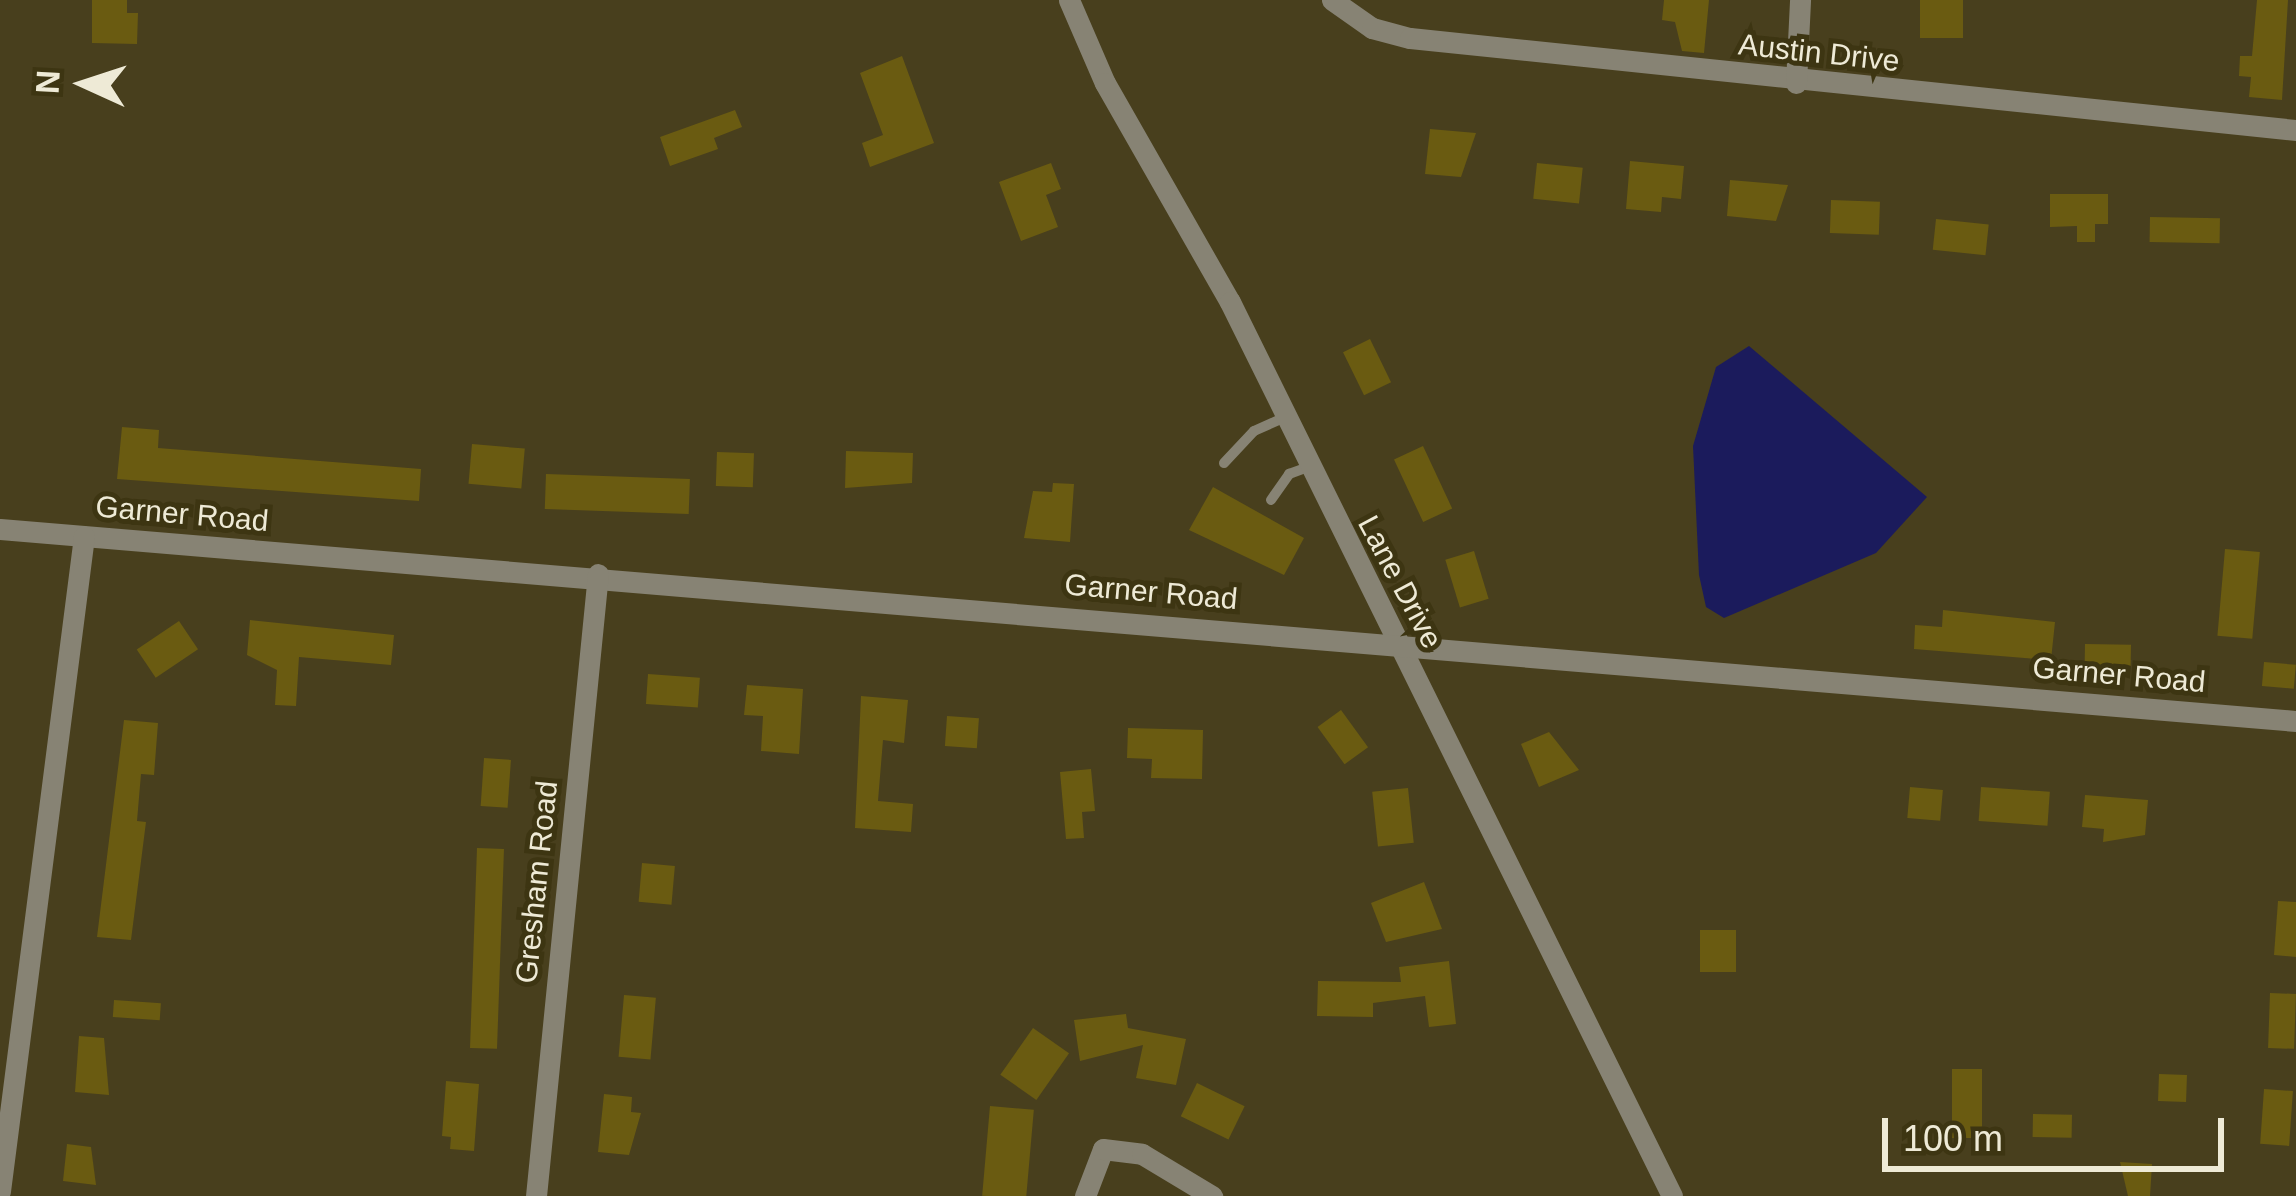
<!DOCTYPE html>
<html>
<head>
<meta charset="utf-8">
<style>
	body { margin:0 }
	#map { position:relative; width:2296px; height:1196px; overflow:hidden; background:#483f1d; font-family:Helvetica,sans-serif }
	div>[style] { position:absolute }
	.water>* { inset:0; background:#1b1b5c }
	.building>* { inset:0; background:#6a5b11; transform-origin:0 0 }
	.service>* { height:10px; margin:-5px; padding:0 5px; transform-origin:5px; border-radius:5px; background:#878374 }
	.minor>* { height:21px; margin:-10.5px; padding:0 10.5px; transform-origin:10.5px; border-radius:10.5px; background:#878374 }
	span { translate:-50% -50%; white-space:nowrap; text-align:center; line-height:1.15; -webkit-text-stroke:10px #3d3512; paint-order:stroke }
	.street-label { font-size:30px; color:#eeead6 }
	.north { position:absolute; left:24px; top:24px; width:120px; height:120px; -webkit-text-stroke:9px #3d3512; paint-order:stroke; rotate:273deg; font-size:33px; font-weight:700; line-height:48px; text-align:center; color:#eeead6 }
	.north::after { content:''; display:block; margin:auto; width:42px; height:54px; background:#eeead6; clip-path:polygon(50% 0,100% 100%,50% 72%,0 100%) }
	.scale { position:absolute; left:1882px; top:1118px; width:342px; height:54px; box-sizing:border-box; border:6px solid #eeead6; border-top:0; padding-left:15px; font-size:36px; line-height:42px; white-space:nowrap; color:#eeead6; -webkit-text-stroke:9px #3d3512; paint-order:stroke }
</style>
</head>
<body>
<div id="map">
	<div class="water">
		<i style="clip-path:polygon(1749px 346px,1927px 497px,1876px 553px,1724px 618px,1706px 607px,1699px 575px,1693px 446px,1716px 367px)"></i>
	</div>
	<div class="building">
		<i style="clip-path:polygon(92px 0,127px 0,127px 13px,138px 13px,137px 44px,92px 43px)"></i>
		<i style="clip-path:polygon(1664px 0,1709px 0,1704px 53px,1682px 51px,1675px 22px,1662px 20px)"></i>
		<i style="left:1920px;top:0;width:43px;height:38px"></i>
		<i style="clip-path:polygon(2257px 0,2288px 0,2282px 100px,2249px 97px,2251px 77px,2239px 76px,2240px 56px,2252px 56px)"></i>
		<i style="clip-path:polygon(902px 56px,934px 143px,870px 167px,862px 143px,883px 135px,860px 73px)"></i>
		<i style="clip-path:polygon(735px 110px,742px 127px,714px 138px,718px 149px,670px 166px,660px 137px)"></i>
		<i style="clip-path:polygon(1430px 129px,1476px 133px,1461px 177px,1425px 174px)"></i>
		<i style="clip-path:polygon(1630px 161px,1684px 166px,1681px 199px,1662px 197px,1661px 212px,1626px 209px)"></i>
		<i style="clip-path:polygon(1051px 163px,1061px 189px,1046px 195px,1058px 227px,1021px 241px,999px 182px)"></i>
		<i style="left:1537px;top:163px;width:46px;height:36px;rotate:6deg"></i>
		<i style="clip-path:polygon(1730px 180px,1788px 185px,1776px 221px,1727px 216px)"></i>
		<i style="clip-path:polygon(2050px 194px,2108px 194px,2108px 224px,2095px 224px,2095px 242px,2077px 242px,2077px 226px,2050px 227px)"></i>
		<i style="left:1831px;top:200px;width:49px;height:33px;rotate:2deg"></i>
		<i style="left:2150px;top:217px;width:70px;height:25px;rotate:1deg"></i>
		<i style="left:1936px;top:219px;width:53px;height:31px;rotate:6deg"></i>
		<i style="left:1370px;top:339px;width:48px;height:30px;rotate:64deg"></i>
		<i style="clip-path:polygon(122px 427px,159px 430px,158px 448px,421px 469px,419px 501px,117px 479px)"></i>
		<i style="left:472px;top:444px;width:53px;height:40px;rotate:5deg"></i>
		<i style="left:1423px;top:446px;width:69px;height:32px;rotate:65deg"></i>
		<i style="clip-path:polygon(846px 451px,913px 453px,912px 483px,845px 488px)"></i>
		<i style="left:717px;top:452px;width:37px;height:34px;rotate:2deg"></i>
		<i style="left:546px;top:474px;width:144px;height:35px;rotate:2deg"></i>
		<i style="clip-path:polygon(1053px 483px,1074px 484px,1070px 542px,1024px 538px,1033px 491px,1052px 492px)"></i>
		<i style="clip-path:polygon(1213px 487px,1304px 538px,1284px 575px,1189px 530px)"></i>
		<i style="left:2225px;top:549px;width:35px;height:87px;rotate:5deg"></i>
		<i style="left:1474px;top:551px;width:50px;height:30px;rotate:73deg"></i>
		<i style="clip-path:polygon(1943px 610px,2055px 622px,2051px 660px,1914px 649px,1915px 625px,1942px 627px)"></i>
		<i style="clip-path:polygon(250px 620px,394px 635px,391px 665px,299px 657px,296px 706px,275px 705px,277px 670px,247px 655px)"></i>
		<i style="left:179px;top:621px;width:34px;height:51px;rotate:56deg"></i>
		<i style="left:2085px;top:644px;width:46px;height:22px;rotate:1deg"></i>
		<i style="left:2264px;top:662px;width:32px;height:24px;rotate:5deg"></i>
		<i style="left:648px;top:674px;width:52px;height:30px;rotate:4deg"></i>
		<i style="clip-path:polygon(747px 685px,803px 689px,799px 754px,761px 751px,763px 716px,744px 715px)"></i>
		<i style="clip-path:polygon(861px 696px,908px 700px,904px 743px,883px 740px,878px 801px,913px 804px,911px 832px,855px 828px)"></i>
		<i style="left:1341px;top:710px;width:46px;height:29px;rotate:54deg"></i>
		<i style="left:947px;top:716px;width:32px;height:30px;rotate:4deg"></i>
		<i style="clip-path:polygon(124px 720px,158px 723px,154px 775px,141px 774px,137px 821px,146px 822px,131px 940px,97px 937px)"></i>
		<i style="clip-path:polygon(1128px 728px,1203px 730px,1202px 779px,1151px 778px,1152px 759px,1127px 758px)"></i>
		<i style="clip-path:polygon(1549px 732px,1579px 770px,1539px 787px,1521px 744px)"></i>
		<i style="left:484px;top:758px;width:27px;height:48px;rotate:4deg"></i>
		<i style="clip-path:polygon(1091px 769px,1095px 811px,1082px 812px,1084px 838px,1066px 839px,1060px 772px)"></i>
		<i style="left:1910px;top:787px;width:33px;height:31px;rotate:5deg"></i>
		<i style="left:1981px;top:787px;width:69px;height:34px;rotate:4deg"></i>
		<i style="left:1408px;top:788px;width:55px;height:36px;rotate:84deg"></i>
		<i style="clip-path:polygon(2085px 795px,2148px 800px,2145px 835px,2103px 842px,2104px 829px,2082px 827px)"></i>
		<i style="left:477px;top:848px;width:27px;height:200px;rotate:2deg"></i>
		<i style="left:642px;top:863px;width:33px;height:39px;rotate:5deg"></i>
		<i style="clip-path:polygon(1424px 882px,1442px 929px,1386px 942px,1371px 903px)"></i>
		<i style="clip-path:polygon(2278px 901px,2296px 902px,2296px 957px,2274px 955px)"></i>
		<i style="left:1700px;top:930px;width:36px;height:42px"></i>
		<i style="clip-path:polygon(1449px 961px,1456px 1024px,1429px 1027px,1425px 996px,1373px 1003px,1373px 1017px,1317px 1016px,1318px 981px,1401px 982px,1399px 967px)"></i>
		<i style="left:2270px;top:993px;width:26px;height:55px;rotate:2deg"></i>
		<i style="left:624px;top:995px;width:32px;height:62px;rotate:5deg"></i>
		<i style="left:114px;top:1000px;width:47px;height:17px;rotate:4deg"></i>
		<i style="clip-path:polygon(1126px 1014px,1128px 1028px,1186px 1039px,1176px 1085px,1136px 1078px,1143px 1045px,1080px 1061px,1074px 1020px)"></i>
		<i style="left:1033px;top:1028px;width:44px;height:57px;rotate:35deg"></i>
		<i style="clip-path:polygon(79px 1036px,104px 1038px,109px 1095px,75px 1092px)"></i>
		<i style="left:1952px;top:1069px;width:30px;height:69px"></i>
		<i style="left:2159px;top:1074px;width:28px;height:27px;rotate:2deg"></i>
		<i style="clip-path:polygon(446px 1081px,479px 1084px,474px 1151px,450px 1149px,451px 1137px,442px 1136px)"></i>
		<i style="left:1197px;top:1083px;width:53px;height:37px;rotate:26deg"></i>
		<i style="left:2264px;top:1089px;width:29px;height:55px;rotate:4deg"></i>
		<i style="clip-path:polygon(604px 1094px,632px 1097px,631px 1112px,641px 1113px,629px 1155px,598px 1152px)"></i>
		<i style="left:990px;top:1106px;width:44px;height:90px;rotate:5deg"></i>
		<i style="left:2033px;top:1114px;width:39px;height:23px;rotate:1deg"></i>
		<i style="clip-path:polygon(67px 1144px,91px 1147px,96px 1185px,63px 1181px)"></i>
		<i style="clip-path:polygon(2120px 1162px,2152px 1164px,2150px 1196px,2128px 1196px)"></i>
	</div>
	<div class="service">
		<i style="left:1224px;top:463px;width:44px;rotate:-46.8deg"></i>
		<i style="left:1254px;top:431px;width:34px;rotate:-24deg"></i>
		<i style="left:1271px;top:500px;width:32px;rotate:-55deg"></i>
		<i style="left:1289px;top:474px;width:20px;rotate:-20deg"></i>
	</div>
	<div class="minor">
		<i style="left:1069px;top:0;width:90px;rotate:66.6deg"></i>
		<i style="left:1105px;top:83px;width:252px;rotate:60.3deg"></i>
		<i style="left:1230px;top:302px;width:997px;rotate:63.69deg"></i>
		<i style="left:1332px;top:0;width:49px;rotate:35deg"></i>
		<i style="left:1372px;top:28px;width:39px;rotate:15deg"></i>
		<i style="left:1410px;top:38px;width:891px;rotate:5.93deg"></i>
		<i style="left:1796px;top:83px;width:83px;rotate:-87.2deg"></i>
		<i style="left:0;top:529px;width:2304px;rotate:4.78deg"></i>
		<i style="left:0;top:1191px;width:660px;rotate:-82.69deg"></i>
		<i style="left:536px;top:1196px;width:625px;rotate:-84.31deg"></i>
		<i style="left:1085px;top:1196px;width:50px;rotate:-69deg"></i>
		<i style="left:1103px;top:1149px;width:39px;rotate:7deg"></i>
		<i style="left:1142px;top:1154px;width:82px;rotate:31deg"></i>
	</div>
	<div class="street-label">
		<span style="left:1819px;top:53px;rotate:6deg">Austin Drive</span>
		<span style="left:182px;top:514px;rotate:5deg">Garner Road</span>
		<span style="left:1400px;top:582px;rotate:62deg">Lane Drive</span>
		<span style="left:1151px;top:592px;rotate:5deg">Garner Road</span>
		<span style="left:2119px;top:675px;rotate:5deg">Garner Road</span>
		<span style="left:537px;top:882px;rotate:-84deg">Gresham Road</span>
	</div>
	<div class="north">N</div>
	<div class="scale">100 m</div>
</div>
</body>
</html>
